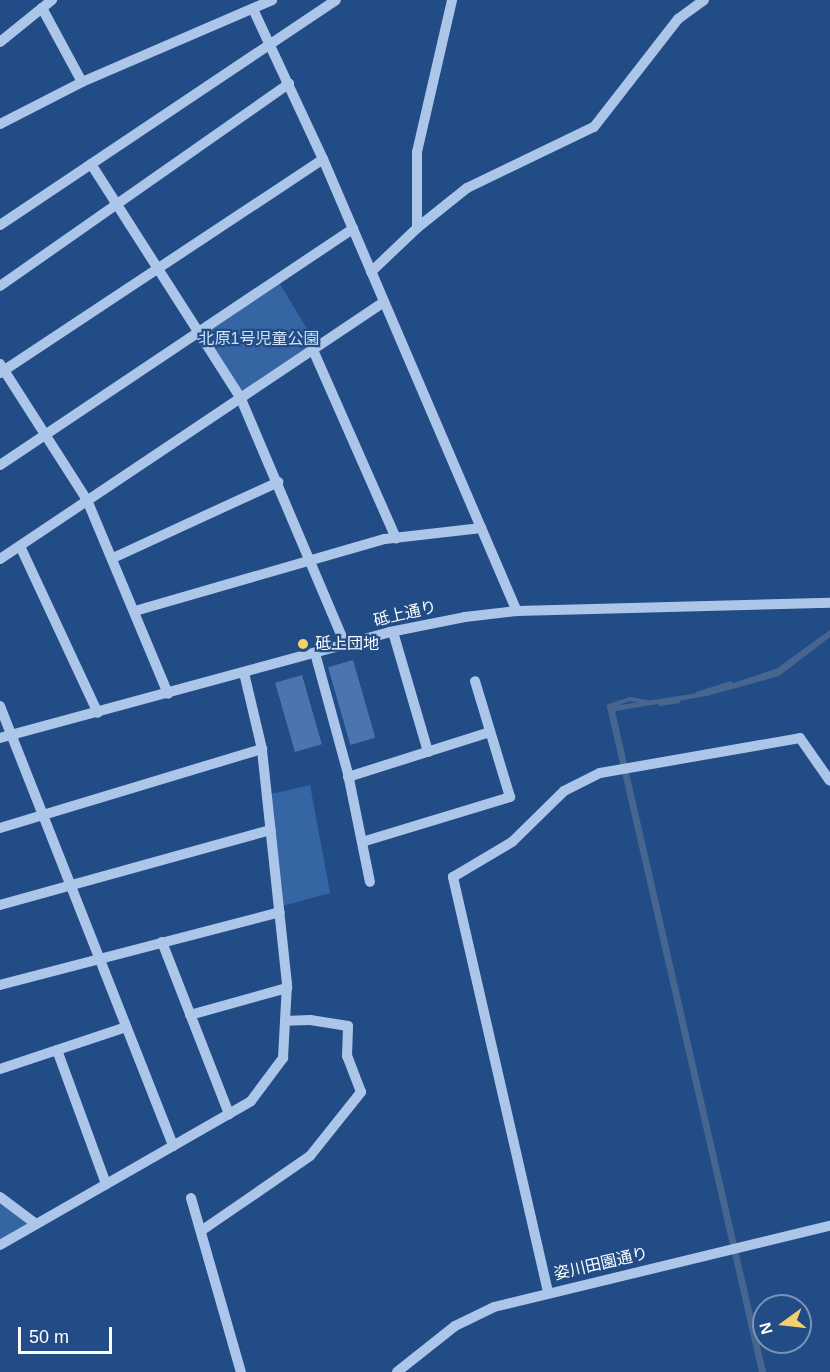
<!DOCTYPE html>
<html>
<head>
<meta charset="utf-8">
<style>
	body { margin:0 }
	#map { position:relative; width:830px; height:1372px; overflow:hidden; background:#224c86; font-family:Helvetica,"Noto Sans JP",sans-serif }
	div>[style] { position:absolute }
	.green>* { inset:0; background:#3665a3; transform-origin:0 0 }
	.water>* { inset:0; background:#486590 }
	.stream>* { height:4px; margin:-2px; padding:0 2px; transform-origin:2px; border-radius:2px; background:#486590 }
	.building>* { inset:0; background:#4b75ae; transform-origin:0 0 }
	.minor>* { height:10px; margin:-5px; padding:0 5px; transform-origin:5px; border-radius:5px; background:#acc6e9 }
	.dots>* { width:16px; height:16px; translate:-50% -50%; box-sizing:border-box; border:3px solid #224c86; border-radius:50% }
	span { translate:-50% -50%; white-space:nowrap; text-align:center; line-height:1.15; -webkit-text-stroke:4.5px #224c86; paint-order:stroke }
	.park-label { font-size:16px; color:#d0e1f7 }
	.street-label { font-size:16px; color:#fff }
	.poi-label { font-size:16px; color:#fff }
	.left { translate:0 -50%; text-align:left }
	.north { position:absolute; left:752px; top:1294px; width:60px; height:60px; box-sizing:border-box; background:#224c86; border:2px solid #7a94b6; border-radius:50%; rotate:255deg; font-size:16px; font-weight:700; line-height:24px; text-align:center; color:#fff }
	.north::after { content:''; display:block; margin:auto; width:21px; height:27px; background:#f5d16e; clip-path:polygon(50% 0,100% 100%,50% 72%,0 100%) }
	.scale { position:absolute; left:18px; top:1327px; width:94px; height:27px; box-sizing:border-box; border:3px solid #fff; border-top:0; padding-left:8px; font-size:18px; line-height:21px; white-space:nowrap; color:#fff; -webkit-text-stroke:4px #224c86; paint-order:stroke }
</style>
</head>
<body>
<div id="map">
	<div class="green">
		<i style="left:277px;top:279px;width:79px;height:93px;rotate:59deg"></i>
		<i style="clip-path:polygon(310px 785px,330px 893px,279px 907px,267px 795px)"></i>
		<i style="clip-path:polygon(0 1197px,36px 1224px,0 1245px)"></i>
	</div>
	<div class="water">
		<i style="clip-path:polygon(830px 630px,830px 637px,779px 676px,707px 696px,615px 711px,766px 1372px,759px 1372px,607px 707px,705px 692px,776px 669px)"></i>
	</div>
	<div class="stream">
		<i style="left:697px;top:694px;width:35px;rotate:-18deg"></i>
		<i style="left:660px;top:704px;width:19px;rotate:-9deg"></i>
		<i style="left:610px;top:710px;width:4px;rotate:-104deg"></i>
		<i style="left:609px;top:706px;width:22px;rotate:-18deg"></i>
		<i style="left:630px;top:699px;width:17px;rotate:10deg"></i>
	</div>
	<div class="building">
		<i style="left:353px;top:660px;width:81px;height:26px;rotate:74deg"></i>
		<i style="left:302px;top:675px;width:72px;height:28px;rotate:74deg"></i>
	</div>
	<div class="minor">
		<i style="left:42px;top:8px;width:84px;rotate:61.6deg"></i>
		<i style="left:253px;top:9px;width:166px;rotate:65deg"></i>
		<i style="left:323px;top:159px;width:492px;rotate:66.8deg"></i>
		<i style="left:0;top:42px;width:67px;rotate:-38.9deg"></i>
		<i style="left:0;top:124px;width:92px;rotate:-27.1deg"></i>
		<i style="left:82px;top:82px;width:207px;rotate:-23.3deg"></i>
		<i style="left:91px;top:164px;width:279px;rotate:57.4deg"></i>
		<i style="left:241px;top:399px;width:266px;rotate:67deg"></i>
		<i style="left:0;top:225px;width:404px;rotate:-33.8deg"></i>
		<i style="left:417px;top:228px;width:76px;rotate:-90deg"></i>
		<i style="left:417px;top:152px;width:156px;rotate:-77deg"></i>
		<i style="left:371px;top:272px;width:64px;rotate:-43.7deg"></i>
		<i style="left:417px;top:228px;width:64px;rotate:-38.7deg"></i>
		<i style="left:467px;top:188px;width:141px;rotate:-25.7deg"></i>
		<i style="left:594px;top:127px;width:137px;rotate:-52.1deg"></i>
		<i style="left:678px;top:19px;width:32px;rotate:-36deg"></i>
		<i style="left:0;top:286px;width:353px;rotate:-35deg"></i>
		<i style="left:313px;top:350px;width:206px;rotate:66.2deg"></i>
		<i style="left:0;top:364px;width:161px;rotate:57.4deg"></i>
		<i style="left:87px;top:500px;width:210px;rotate:67.3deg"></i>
		<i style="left:0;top:373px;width:387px;rotate:-33.5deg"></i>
		<i style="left:0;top:465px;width:425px;rotate:-33.8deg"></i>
		<i style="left:20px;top:546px;width:184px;rotate:65deg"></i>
		<i style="left:113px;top:558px;width:182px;rotate:-24.7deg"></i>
		<i style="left:0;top:559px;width:462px;rotate:-33.8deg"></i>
		<i style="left:135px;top:611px;width:260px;rotate:-16.1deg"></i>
		<i style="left:385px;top:539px;width:97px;rotate:-6.5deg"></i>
		<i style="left:393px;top:632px;width:125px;rotate:73.7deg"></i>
		<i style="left:315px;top:653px;width:125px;rotate:74.7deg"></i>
		<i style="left:348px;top:774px;width:110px;rotate:78.5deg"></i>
		<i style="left:0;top:706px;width:473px;rotate:68.5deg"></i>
		<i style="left:0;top:738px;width:404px;rotate:-15.2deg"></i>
		<i style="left:390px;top:632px;width:76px;rotate:-11.3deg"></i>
		<i style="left:465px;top:617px;width:52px;rotate:-6.6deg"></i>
		<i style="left:517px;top:611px;width:313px;rotate:-1.5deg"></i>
		<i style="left:348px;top:777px;width:149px;rotate:-17.6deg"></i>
		<i style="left:0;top:828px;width:274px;rotate:-16.8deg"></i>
		<i style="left:362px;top:842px;width:155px;rotate:-16.9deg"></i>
		<i style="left:510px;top:797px;width:121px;rotate:-106.8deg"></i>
		<i style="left:0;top:905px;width:281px;rotate:-15.5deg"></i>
		<i style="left:162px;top:942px;width:185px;rotate:68.7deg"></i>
		<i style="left:0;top:985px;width:289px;rotate:-14.6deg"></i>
		<i style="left:190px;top:1015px;width:101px;rotate:-15.6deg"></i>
		<i style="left:57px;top:1050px;width:143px;rotate:69.9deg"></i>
		<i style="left:0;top:1069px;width:133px;rotate:-18.4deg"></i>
		<i style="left:0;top:1197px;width:45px;rotate:36.9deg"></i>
		<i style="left:191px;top:1198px;width:181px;rotate:74deg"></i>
		<i style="left:201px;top:1231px;width:132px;rotate:-34.5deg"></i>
		<i style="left:310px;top:1156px;width:82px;rotate:-51.4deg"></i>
		<i style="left:361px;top:1092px;width:39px;rotate:-111deg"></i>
		<i style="left:347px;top:1056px;width:30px;rotate:-88deg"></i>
		<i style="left:348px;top:1026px;width:38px;rotate:-171deg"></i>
		<i style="left:310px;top:1020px;width:25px;rotate:178deg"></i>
		<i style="left:0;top:1245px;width:289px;rotate:-29.8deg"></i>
		<i style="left:251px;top:1101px;width:54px;rotate:-53.3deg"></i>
		<i style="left:283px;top:1058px;width:74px;rotate:-86.9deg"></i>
		<i style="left:287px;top:984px;width:236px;rotate:-96.1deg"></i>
		<i style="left:262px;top:749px;width:78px;rotate:-103.3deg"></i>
		<i style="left:548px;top:1292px;width:426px;rotate:-102.9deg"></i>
		<i style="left:453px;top:877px;width:69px;rotate:-30.7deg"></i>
		<i style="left:512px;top:842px;width:73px;rotate:-44.4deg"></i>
		<i style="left:564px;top:791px;width:40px;rotate:-26.6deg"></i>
		<i style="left:600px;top:773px;width:203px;rotate:-9.9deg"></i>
		<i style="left:800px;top:738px;width:52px;rotate:55.1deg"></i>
		<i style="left:397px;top:1372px;width:74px;rotate:-38.4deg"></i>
		<i style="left:455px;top:1326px;width:43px;rotate:-26deg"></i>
		<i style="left:494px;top:1307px;width:346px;rotate:-13.6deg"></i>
	</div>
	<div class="dots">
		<i style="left:303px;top:644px;background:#f5d16e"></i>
	</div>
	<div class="park-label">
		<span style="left:259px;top:339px">北原1号児童公園</span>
	</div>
	<div class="street-label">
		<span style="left:405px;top:614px;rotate:-13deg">砥上通り</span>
		<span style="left:601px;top:1264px;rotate:-13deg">姿川田園通り</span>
	</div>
	<div class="poi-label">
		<span class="left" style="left:315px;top:644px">砥上団地</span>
	</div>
	<div class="north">N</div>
	<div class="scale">50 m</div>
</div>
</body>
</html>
